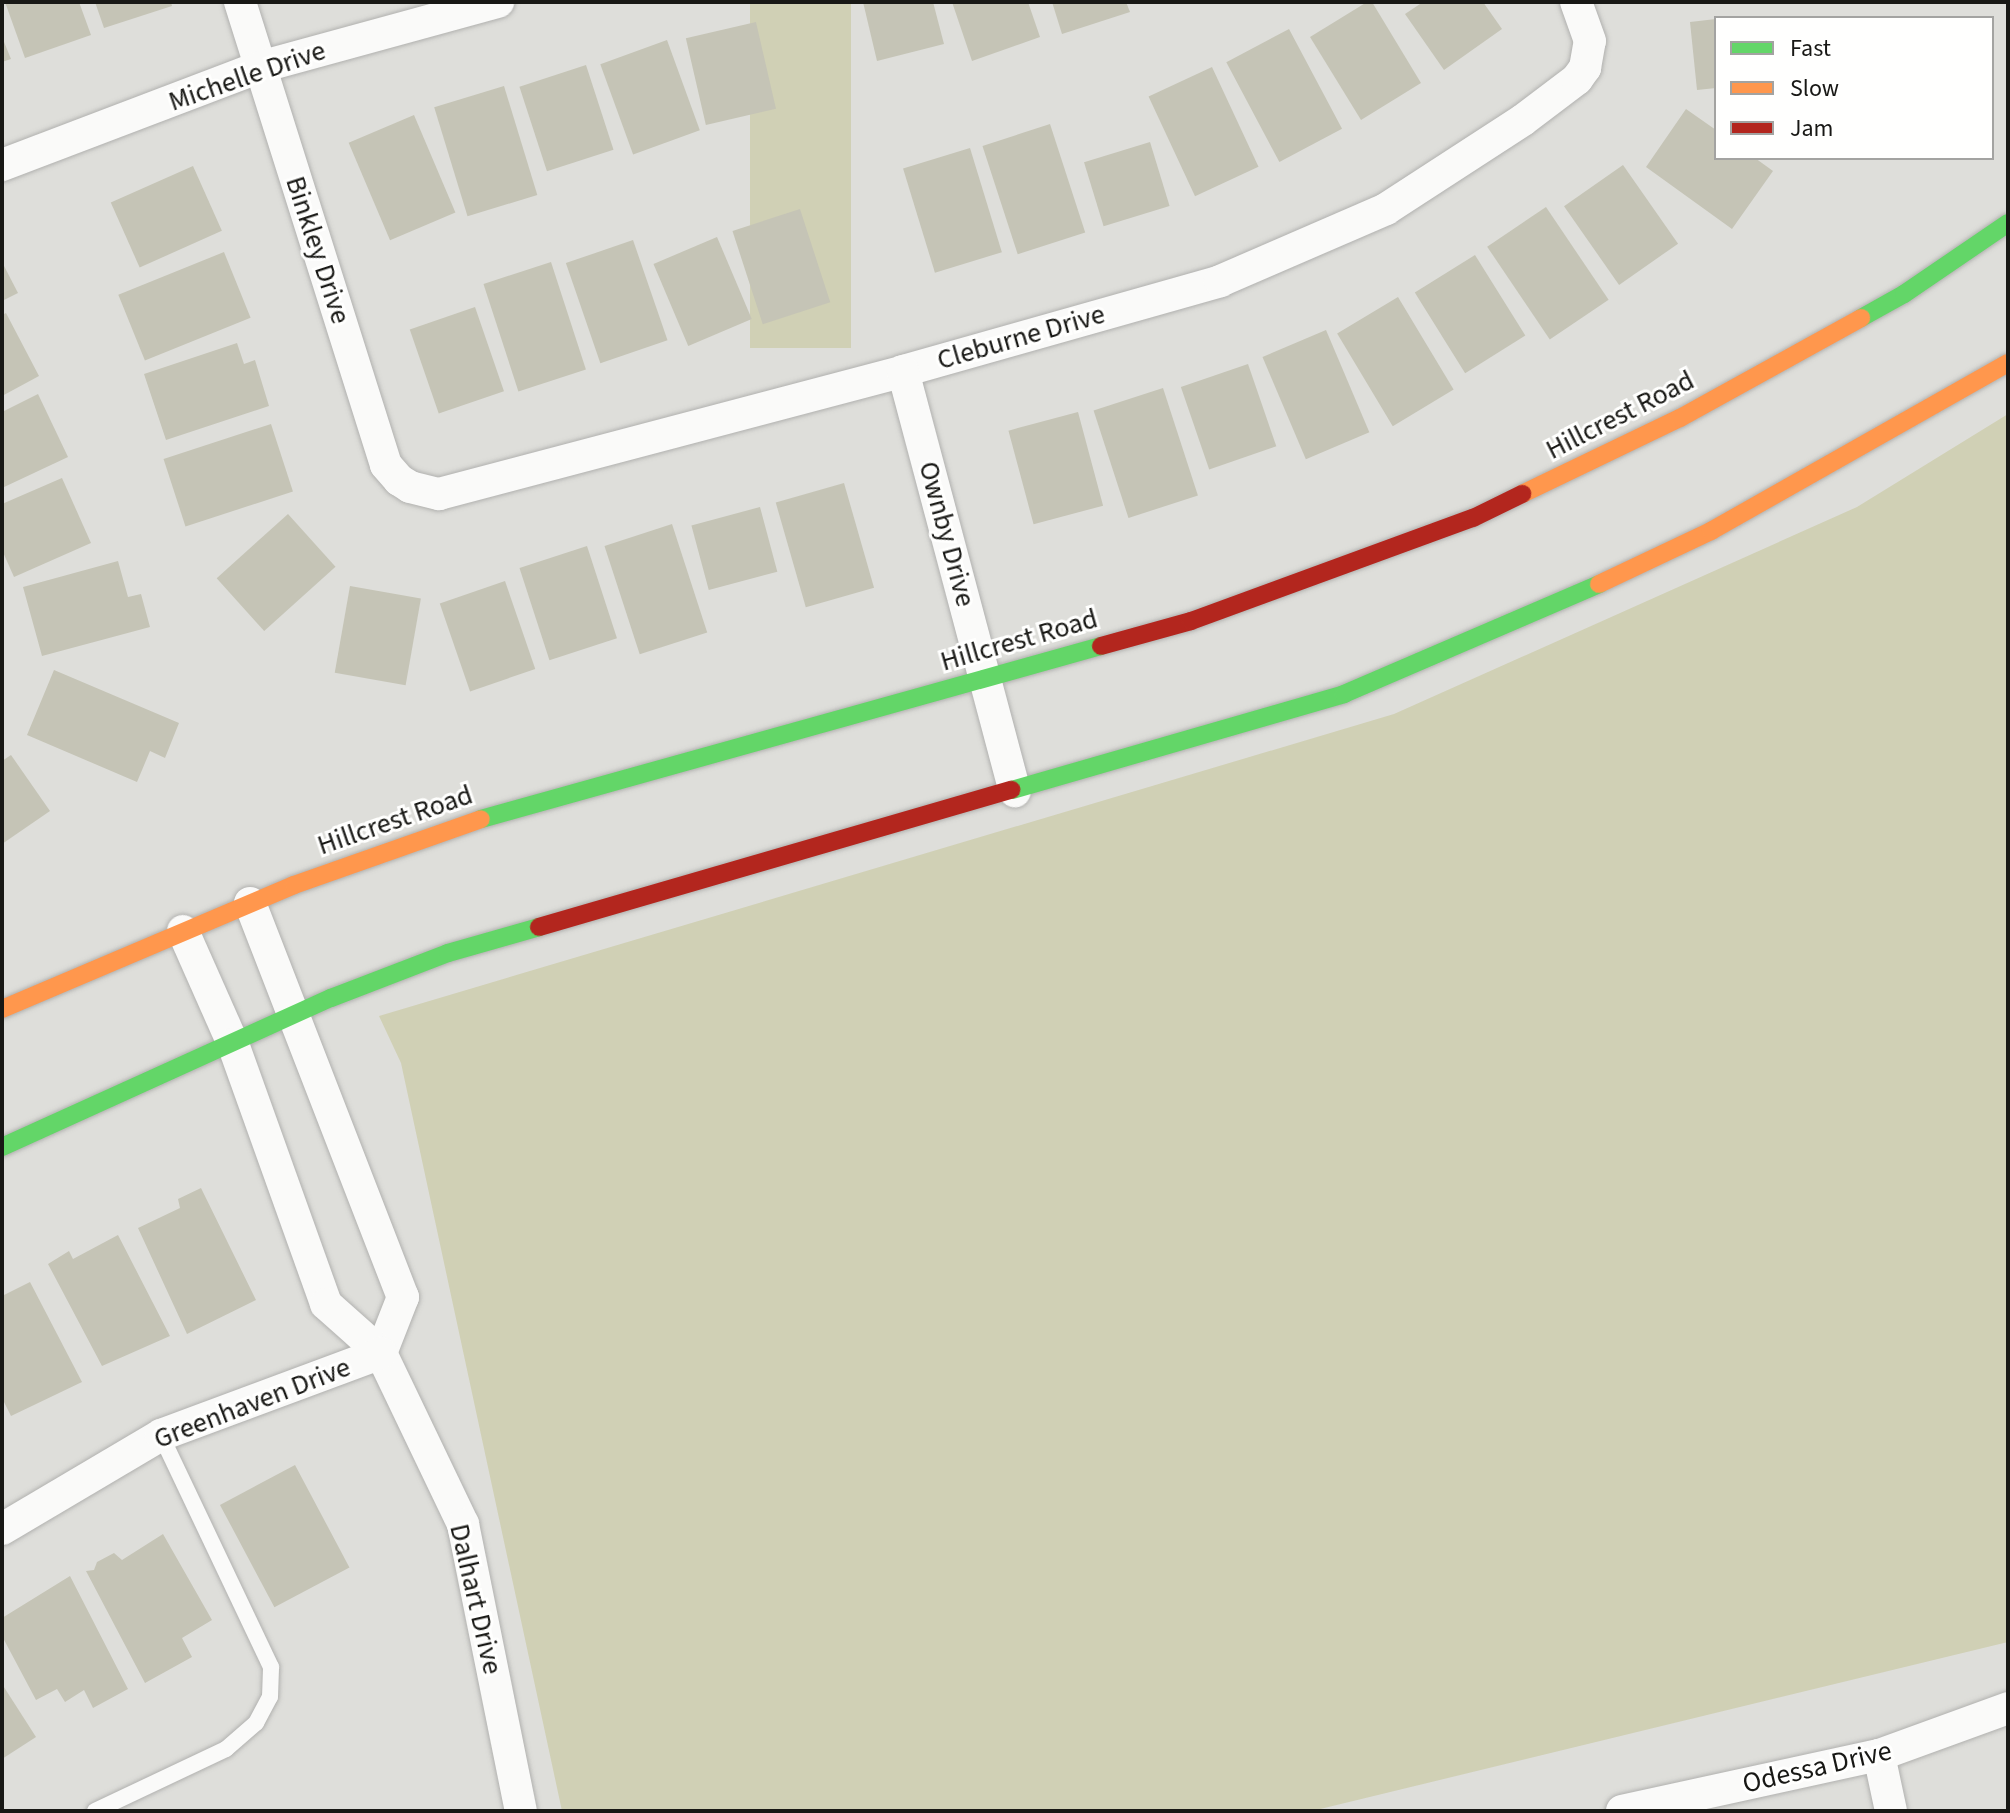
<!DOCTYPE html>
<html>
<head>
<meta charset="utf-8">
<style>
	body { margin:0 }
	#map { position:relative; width:2010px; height:1813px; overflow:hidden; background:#dededa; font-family:"Source Sans 3",sans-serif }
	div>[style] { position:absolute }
	.green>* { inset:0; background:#d0d0b5; transform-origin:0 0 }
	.building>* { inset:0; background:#c5c4b6; transform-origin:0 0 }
	.roads { filter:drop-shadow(0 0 2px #b1b1af) drop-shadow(0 0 2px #b1b1af) }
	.lane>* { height:16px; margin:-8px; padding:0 8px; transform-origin:8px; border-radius:8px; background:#fafaf9 }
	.street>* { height:32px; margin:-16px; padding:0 16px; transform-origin:16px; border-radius:16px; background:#fafaf9 }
	.fast>* { height:18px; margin:-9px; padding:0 9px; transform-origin:9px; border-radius:9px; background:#63d668 }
	.slow>* { height:18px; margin:-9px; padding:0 9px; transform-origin:9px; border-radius:9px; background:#ff974d }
	.jam>* { height:18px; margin:-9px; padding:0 9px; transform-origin:9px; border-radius:9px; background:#b3261e }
	span { translate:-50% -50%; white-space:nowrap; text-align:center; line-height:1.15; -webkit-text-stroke:6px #fffffe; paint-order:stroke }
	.street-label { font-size:28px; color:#181815 }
	.frame { position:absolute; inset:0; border:4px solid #181815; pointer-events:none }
	.legend { position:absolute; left:1714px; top:16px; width:280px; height:144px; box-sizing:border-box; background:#fffffe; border:2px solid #a3a3a1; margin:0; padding:10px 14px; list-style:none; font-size:24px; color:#181815 }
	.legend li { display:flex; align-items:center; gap:16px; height:40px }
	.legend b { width:40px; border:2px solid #a3a3a1 }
</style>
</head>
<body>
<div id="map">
	<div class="green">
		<i style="left:750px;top:2px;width:101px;height:346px"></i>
		<i style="clip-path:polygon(2008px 414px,2008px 1642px,1312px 1811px,562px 1811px,401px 1063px,379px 1016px,1394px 714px,1857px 507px)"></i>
	</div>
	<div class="building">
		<i style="clip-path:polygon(5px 2px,79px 2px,91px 35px,25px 58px)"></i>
		<i style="clip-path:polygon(95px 2px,171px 2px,172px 6px,104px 28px)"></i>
		<i style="clip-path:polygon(863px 2px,933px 2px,944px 44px,877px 61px)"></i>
		<i style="clip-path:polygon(952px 2px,1028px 2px,1040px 37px,972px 61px)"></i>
		<i style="clip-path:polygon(1052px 2px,1126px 2px,1130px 12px,1062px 34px)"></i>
		<i style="clip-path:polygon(1367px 2px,1372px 2px,1421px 83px,1361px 120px,1310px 37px)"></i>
		<i style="clip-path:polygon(1423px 2px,1483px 2px,1502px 29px,1444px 70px,1405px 14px)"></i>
		<i style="clip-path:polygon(1716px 19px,1716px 88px,1697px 90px,1690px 22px)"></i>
		<i style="left:756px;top:22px;width:89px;height:72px;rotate:77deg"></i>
		<i style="left:1289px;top:29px;width:113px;height:71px;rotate:62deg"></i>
		<i style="clip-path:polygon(2px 37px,11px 59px,2px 62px)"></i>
		<i style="left:667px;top:40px;width:96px;height:71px;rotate:70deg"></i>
		<i style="left:586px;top:65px;width:89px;height:70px;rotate:72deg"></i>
		<i style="left:1212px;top:67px;width:110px;height:70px;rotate:65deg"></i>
		<i style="left:504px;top:86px;width:114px;height:73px;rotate:73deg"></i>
		<i style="clip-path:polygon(1686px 109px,1716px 130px,1716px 158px,1755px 158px,1773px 171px,1732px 229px,1646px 167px)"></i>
		<i style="left:414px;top:115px;width:106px;height:71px;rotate:67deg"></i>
		<i style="left:1050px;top:124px;width:114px;height:71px;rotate:72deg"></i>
		<i style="left:1150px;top:142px;width:67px;height:69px;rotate:73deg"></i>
		<i style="left:970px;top:148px;width:109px;height:70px;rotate:73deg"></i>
		<i style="left:1623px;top:165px;width:96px;height:72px;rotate:55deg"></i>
		<i style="left:193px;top:166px;width:71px;height:90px;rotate:66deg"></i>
		<i style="left:1546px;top:207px;width:112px;height:71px;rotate:56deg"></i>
		<i style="left:800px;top:209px;width:98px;height:71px;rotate:72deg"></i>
		<i style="left:717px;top:237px;width:89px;height:69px;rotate:67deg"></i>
		<i style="left:633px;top:240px;width:106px;height:71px;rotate:71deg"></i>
		<i style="left:224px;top:252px;width:71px;height:114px;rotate:68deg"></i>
		<i style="left:1475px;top:255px;width:95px;height:71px;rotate:58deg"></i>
		<i style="clip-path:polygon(2px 262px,18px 293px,2px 301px)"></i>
		<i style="left:551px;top:262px;width:113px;height:71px;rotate:72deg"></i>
		<i style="left:1398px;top:297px;width:108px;height:71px;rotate:59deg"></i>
		<i style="left:475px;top:307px;width:89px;height:69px;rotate:71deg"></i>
		<i style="clip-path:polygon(6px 313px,39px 376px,2px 396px,2px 315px)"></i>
		<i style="left:1326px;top:330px;width:111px;height:69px;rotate:67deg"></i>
		<i style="clip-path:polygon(237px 343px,244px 364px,255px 360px,269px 406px,166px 440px,144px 374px)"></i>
		<i style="left:1248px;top:364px;width:87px;height:71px;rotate:71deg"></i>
		<i style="left:1163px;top:388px;width:113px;height:73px;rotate:72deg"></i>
		<i style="clip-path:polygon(38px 394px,68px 457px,2px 488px,2px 412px)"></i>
		<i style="left:1078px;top:412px;width:97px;height:72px;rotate:75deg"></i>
		<i style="left:271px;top:424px;width:71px;height:113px;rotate:72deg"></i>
		<i style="clip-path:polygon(62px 478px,91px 543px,14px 577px,2px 550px,2px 504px)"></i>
		<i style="left:844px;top:483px;width:109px;height:71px;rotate:74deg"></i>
		<i style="left:760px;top:507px;width:67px;height:71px;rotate:75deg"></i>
		<i style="left:288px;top:514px;width:71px;height:96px;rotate:48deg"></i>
		<i style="left:672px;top:524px;width:114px;height:71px;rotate:72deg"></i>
		<i style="left:587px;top:546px;width:97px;height:71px;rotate:72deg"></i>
		<i style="clip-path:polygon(118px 561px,128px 597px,141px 594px,150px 627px,42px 656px,23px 587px)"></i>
		<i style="left:505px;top:581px;width:93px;height:69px;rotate:71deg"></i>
		<i style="left:350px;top:586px;width:72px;height:88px;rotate:10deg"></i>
		<i style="clip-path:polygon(54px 670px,179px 723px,165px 758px,150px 751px,137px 782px,27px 735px)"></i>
		<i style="clip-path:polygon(11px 755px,50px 811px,2px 844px,2px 761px)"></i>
		<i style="clip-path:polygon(201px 1188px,256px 1300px,187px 1334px,138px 1228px,180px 1208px,178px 1199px)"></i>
		<i style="clip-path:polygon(118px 1235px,170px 1336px,102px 1366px,48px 1264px,69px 1251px,73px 1259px)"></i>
		<i style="clip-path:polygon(30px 1282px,82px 1382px,11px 1416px,2px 1398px,2px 1296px)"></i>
		<i style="left:295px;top:1465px;width:116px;height:85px;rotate:62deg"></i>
		<i style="clip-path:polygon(163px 1534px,212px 1620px,182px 1638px,192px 1657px,145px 1683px,86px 1571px,94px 1570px,97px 1562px,114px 1553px,122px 1560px)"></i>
		<i style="clip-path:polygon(70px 1576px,128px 1689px,93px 1708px,84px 1690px,65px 1702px,57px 1689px,36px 1700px,2px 1636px,2px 1618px)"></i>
		<i style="clip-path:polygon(2px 1684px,36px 1737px,2px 1759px)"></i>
	</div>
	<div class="roads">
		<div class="lane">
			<i style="left:95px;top:1811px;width:145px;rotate:-25.3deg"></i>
			<i style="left:226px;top:1749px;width:40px;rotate:-41deg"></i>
			<i style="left:256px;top:1723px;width:30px;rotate:-62deg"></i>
			<i style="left:270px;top:1697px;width:30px;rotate:-88deg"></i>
			<i style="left:271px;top:1667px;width:257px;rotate:-115.4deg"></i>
		</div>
		<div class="street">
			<i style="left:240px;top:2px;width:485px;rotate:72.5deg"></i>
			<i style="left:386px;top:465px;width:20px;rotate:49deg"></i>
			<i style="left:399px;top:480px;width:13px;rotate:32deg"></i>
			<i style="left:410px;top:487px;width:30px;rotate:14deg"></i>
			<i style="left:439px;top:494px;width:480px;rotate:-14.8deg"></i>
			<i style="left:903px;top:371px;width:330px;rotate:-15.8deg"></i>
			<i style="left:1220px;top:281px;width:181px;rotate:-23.4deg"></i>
			<i style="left:1386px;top:209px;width:163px;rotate:-33deg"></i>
			<i style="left:1523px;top:120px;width:68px;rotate:-37.2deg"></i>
			<i style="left:1577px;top:79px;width:14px;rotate:-54deg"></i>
			<i style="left:1585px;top:68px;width:27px;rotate:-80deg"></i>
			<i style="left:1590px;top:41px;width:41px;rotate:-109.7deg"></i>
			<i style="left:2px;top:165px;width:276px;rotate:-20.8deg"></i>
			<i style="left:260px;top:67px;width:247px;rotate:-15.3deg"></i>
			<i style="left:903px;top:371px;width:435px;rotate:75.1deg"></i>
			<i style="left:250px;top:903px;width:423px;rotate:68.8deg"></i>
			<i style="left:403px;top:1297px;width:60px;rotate:111.4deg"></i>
			<i style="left:183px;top:931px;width:124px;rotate:66.1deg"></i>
			<i style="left:233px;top:1044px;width:276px;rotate:70.3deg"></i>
			<i style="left:326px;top:1304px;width:74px;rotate:41.7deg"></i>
			<i style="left:381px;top:1353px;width:190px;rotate:64.4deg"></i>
			<i style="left:463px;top:1524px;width:293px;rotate:78.6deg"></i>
			<i style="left:2px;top:1529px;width:185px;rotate:-30.6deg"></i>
			<i style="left:161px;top:1435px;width:235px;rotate:-20.4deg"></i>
			<i style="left:1879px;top:1755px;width:57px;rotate:77.9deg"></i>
			<i style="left:1622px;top:1811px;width:263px;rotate:-12.3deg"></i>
			<i style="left:1879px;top:1755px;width:137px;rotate:-20deg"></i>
		</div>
		<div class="fast">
			<i style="left:1861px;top:318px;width:49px;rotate:-29.2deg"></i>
			<i style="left:1904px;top:294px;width:126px;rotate:-34.3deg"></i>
			<i style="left:1012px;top:790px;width:346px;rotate:-16.1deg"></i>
			<i style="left:1344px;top:694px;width:278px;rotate:-23.3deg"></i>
			<i style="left:481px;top:819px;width:644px;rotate:-15.59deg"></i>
			<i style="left:2px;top:1147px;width:361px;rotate:-24.4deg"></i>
			<i style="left:331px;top:998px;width:125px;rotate:-21deg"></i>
			<i style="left:448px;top:953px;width:95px;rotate:-15.9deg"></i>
		</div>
		<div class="slow">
			<i style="left:1522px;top:494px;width:175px;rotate:-25.7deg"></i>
			<i style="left:1680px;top:418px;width:207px;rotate:-28.9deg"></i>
			<i style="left:1599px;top:584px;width:124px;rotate:-25.3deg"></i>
			<i style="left:1711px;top:531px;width:341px;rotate:-29.5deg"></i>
			<i style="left:2px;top:1009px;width:317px;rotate:-23deg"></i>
			<i style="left:294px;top:885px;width:198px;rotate:-19.4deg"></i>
		</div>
		<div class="jam">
			<i style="left:1101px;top:646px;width:93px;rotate:-15.5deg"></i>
			<i style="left:1191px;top:621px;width:300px;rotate:-20.1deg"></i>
			<i style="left:1473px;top:518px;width:55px;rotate:-26.1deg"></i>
			<i style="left:539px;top:927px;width:492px;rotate:-16.2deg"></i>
		</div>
	</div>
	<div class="street-label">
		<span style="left:247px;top:76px;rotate:-19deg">Michelle Drive</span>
		<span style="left:318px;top:250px;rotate:72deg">Binkley Drive</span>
		<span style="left:1021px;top:337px;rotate:-16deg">Cleburne Drive</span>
		<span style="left:1620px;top:415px;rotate:-27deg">Hillcrest Road</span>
		<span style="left:947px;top:534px;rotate:75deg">Ownby Drive</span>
		<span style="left:1019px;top:640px;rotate:-16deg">Hillcrest Road</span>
		<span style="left:395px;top:820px;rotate:-19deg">Hillcrest Road</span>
		<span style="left:252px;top:1403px;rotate:-21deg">Greenhaven Drive</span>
		<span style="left:476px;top:1599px;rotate:77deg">Dalhart Drive</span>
		<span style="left:1817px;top:1767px;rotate:-13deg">Odessa Drive</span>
	</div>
	<div class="frame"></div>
	<ul class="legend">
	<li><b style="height:10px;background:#63d668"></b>Fast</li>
	<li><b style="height:10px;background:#ff974d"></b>Slow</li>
	<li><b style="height:10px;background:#b3261e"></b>Jam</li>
	</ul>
</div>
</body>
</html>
